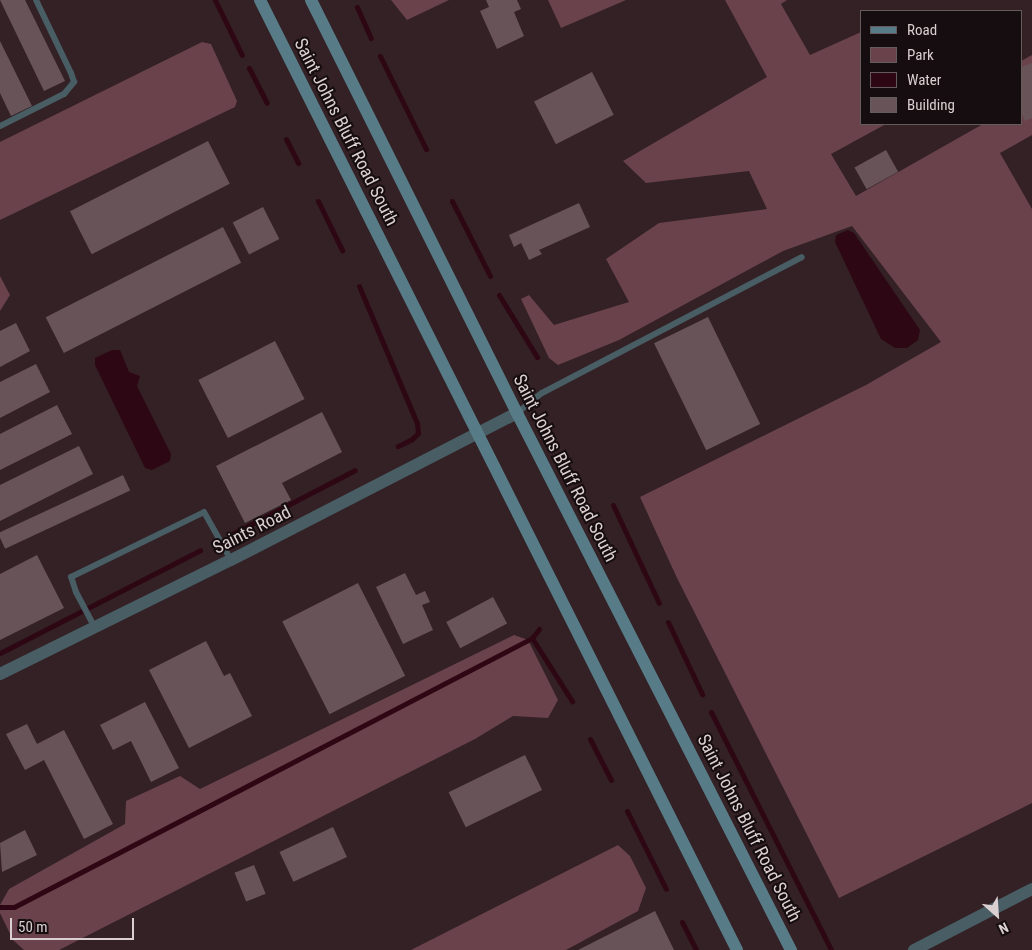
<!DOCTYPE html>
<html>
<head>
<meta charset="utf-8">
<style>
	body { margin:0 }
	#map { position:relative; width:1032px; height:950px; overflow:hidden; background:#332125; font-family:"Roboto Condensed",sans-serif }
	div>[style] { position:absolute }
	.green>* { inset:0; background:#6a424b }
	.water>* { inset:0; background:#2e0714 }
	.stream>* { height:5px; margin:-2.5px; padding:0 2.5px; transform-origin:2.5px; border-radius:2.5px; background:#2e0714 }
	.building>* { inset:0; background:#685458; transform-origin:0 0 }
	.service>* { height:6px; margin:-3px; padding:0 3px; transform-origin:3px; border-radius:3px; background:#485d64 }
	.minor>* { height:12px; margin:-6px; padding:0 6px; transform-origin:6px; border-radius:6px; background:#485d64 }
	.tertiary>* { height:12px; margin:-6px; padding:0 6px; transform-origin:6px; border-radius:6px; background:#485d64 }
	.secondary>* { height:12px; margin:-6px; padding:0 6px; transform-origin:6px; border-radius:6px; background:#587c87 }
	span { translate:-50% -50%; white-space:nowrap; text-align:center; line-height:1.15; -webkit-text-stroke:4px #150d0f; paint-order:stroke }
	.street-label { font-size:18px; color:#dbcfd1 }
	.legend { position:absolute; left:860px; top:10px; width:162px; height:115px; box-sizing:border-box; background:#150d0f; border:1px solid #645b5d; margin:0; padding:6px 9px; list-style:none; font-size:15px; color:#dbcfd1 }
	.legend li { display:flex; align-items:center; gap:10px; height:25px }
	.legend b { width:25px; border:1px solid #645b5d }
	.north { position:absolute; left:972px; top:890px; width:50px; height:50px; -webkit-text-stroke:4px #150d0f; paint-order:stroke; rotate:154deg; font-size:14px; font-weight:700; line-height:20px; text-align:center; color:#dbcfd1 }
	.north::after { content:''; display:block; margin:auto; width:18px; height:22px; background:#dbcfd1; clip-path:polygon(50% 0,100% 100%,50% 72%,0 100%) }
	.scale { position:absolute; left:10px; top:918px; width:124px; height:22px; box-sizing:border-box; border:2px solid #dbcfd1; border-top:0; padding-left:6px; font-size:15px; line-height:18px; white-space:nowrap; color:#dbcfd1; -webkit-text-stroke:4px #150d0f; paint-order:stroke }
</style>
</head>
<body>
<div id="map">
	<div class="green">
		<i style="clip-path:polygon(391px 0,449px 0,407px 20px)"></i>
		<i style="clip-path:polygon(548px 0,626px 0,561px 28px)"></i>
		<i style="clip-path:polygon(725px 0,787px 0,781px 4px,810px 55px,861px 32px,861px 124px,886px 124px,831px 154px,856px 196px,983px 124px,1021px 124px,1021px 102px,1030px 97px,1021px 72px,1021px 61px,1032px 55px,1032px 135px,1000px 153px,1032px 209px,1032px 803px,839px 898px,677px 578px,640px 497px,866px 385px,941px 342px,852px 226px,783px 251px,619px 340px,558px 365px,549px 358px,521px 299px,529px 295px,554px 325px,629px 302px,606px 259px,659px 223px,767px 209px,749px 171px,646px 183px,623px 161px,767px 77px)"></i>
		<i style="clip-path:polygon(202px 42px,211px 44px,237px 101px,235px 107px,0 220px,0 142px)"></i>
		<i style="clip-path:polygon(0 276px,10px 295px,0 311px)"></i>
		<i style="clip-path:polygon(514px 635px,528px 640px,558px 700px,548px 718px,513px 716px,475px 739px,59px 950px,24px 950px,13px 940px,0 913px,0 905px,9px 889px,125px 824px,126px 801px,180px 776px,200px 789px)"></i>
		<i style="clip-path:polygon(618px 845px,630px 856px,646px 888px,638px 911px,566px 950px,411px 950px)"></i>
	</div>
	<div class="water">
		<i style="clip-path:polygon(848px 230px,854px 233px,920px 330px,918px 340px,907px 348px,895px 348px,881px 339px,835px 242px,836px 235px)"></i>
		<i style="clip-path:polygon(112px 350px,120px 350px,129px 372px,140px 376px,137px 386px,171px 454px,170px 461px,152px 470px,145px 468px,95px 365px,95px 358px)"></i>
	</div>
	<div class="stream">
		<i style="left:215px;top:0;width:61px;rotate:63.9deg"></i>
		<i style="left:357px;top:7px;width:34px;rotate:66deg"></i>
		<i style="left:380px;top:56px;width:104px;rotate:63.7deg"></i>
		<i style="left:249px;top:68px;width:39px;rotate:63deg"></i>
		<i style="left:286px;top:139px;width:27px;rotate:63deg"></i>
		<i style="left:318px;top:201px;width:55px;rotate:63.9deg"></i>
		<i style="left:452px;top:201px;width:84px;rotate:63.1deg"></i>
		<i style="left:359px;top:286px;width:149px;rotate:67.1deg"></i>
		<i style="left:417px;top:423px;width:10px;rotate:84deg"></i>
		<i style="left:418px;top:433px;width:8px;rotate:135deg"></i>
		<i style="left:412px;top:439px;width:16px;rotate:153deg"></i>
		<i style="left:499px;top:295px;width:73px;rotate:58.5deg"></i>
		<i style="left:613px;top:505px;width:108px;rotate:64.9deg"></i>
		<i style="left:234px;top:533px;width:136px;rotate:-27.5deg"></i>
		<i style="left:668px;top:622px;width:80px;rotate:64.7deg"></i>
		<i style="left:539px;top:629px;width:11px;rotate:128deg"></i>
		<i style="left:532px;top:638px;width:75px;rotate:57.6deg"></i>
		<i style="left:0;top:653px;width:225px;rotate:-27.2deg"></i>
		<i style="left:711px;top:712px;width:267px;rotate:63.2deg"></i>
		<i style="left:590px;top:739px;width:46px;rotate:62.9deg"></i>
		<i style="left:627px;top:811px;width:87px;rotate:63.4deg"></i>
		<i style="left:0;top:907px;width:14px"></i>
		<i style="left:14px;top:907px;width:584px;rotate:-27.44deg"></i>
		<i style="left:682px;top:922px;width:31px;rotate:63deg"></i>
	</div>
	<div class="building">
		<i style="clip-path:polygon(0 0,25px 0,65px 81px,44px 91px)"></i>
		<i style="clip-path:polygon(486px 0,517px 0,521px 9px,514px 12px,524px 36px,497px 49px,480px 11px,489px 7px)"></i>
		<i style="clip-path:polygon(0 41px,32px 106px,11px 116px,0 93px)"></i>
		<i style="clip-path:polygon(1032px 63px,1032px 118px,1025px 121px,1021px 112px,1021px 67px)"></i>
		<i style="left:592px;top:72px;width:48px;height:65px;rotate:63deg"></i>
		<i style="left:208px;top:141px;width:48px;height:155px;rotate:63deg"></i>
		<i style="left:886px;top:150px;width:25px;height:36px;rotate:61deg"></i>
		<i style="clip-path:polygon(579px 203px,590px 227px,539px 250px,542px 254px,529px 260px,521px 243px,514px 247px,509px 235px)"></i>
		<i style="left:263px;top:207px;width:36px;height:34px;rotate:63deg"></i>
		<i style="left:223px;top:227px;width:40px;height:199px;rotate:63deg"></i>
		<i style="left:708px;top:317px;width:119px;height:60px;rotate:64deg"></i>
		<i style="clip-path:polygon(16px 323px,30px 351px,0 367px,0 331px)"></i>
		<i style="left:275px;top:341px;width:65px;height:86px;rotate:63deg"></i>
		<i style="clip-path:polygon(36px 364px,50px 392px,0 418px,0 382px)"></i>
		<i style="clip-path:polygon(57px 405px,72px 434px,0 470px,0 434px)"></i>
		<i style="clip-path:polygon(322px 412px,342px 452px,282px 483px,291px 500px,245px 523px,216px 466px)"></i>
		<i style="clip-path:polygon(79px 446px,93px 474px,0 521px,0 485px)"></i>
		<i style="left:123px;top:475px;width:17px;height:138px;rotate:65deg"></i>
		<i style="clip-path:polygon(37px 555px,64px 608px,0 640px,0 574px)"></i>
		<i style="clip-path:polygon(405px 573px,416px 595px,425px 591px,430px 602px,422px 605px,433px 630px,403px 644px,376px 587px)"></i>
		<i style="left:358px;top:583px;width:104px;height:85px;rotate:63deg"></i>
		<i style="left:493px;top:597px;width:30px;height:53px;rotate:62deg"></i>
		<i style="clip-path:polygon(206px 641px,224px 676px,230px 673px,252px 716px,189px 748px,149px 670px)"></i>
		<i style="clip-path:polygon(145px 702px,179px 768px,151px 782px,131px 741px,113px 750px,100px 725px)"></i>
		<i style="clip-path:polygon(27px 724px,37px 744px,64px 730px,113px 824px,84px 839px,44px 760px,25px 770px,6px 734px)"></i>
		<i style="left:525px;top:755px;width:39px;height:85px;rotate:64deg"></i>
		<i style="left:333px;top:827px;width:33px;height:59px;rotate:65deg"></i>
		<i style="clip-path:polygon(25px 830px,37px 855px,2px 872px,0 843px)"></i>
		<i style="left:254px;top:865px;width:31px;height:21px;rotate:68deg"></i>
		<i style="clip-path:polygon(655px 911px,674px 950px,578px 950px)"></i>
	</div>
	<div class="service">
		<i style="left:0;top:126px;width:72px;rotate:-26.6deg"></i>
		<i style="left:64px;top:94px;width:16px;rotate:-50deg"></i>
		<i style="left:74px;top:82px;width:9px;rotate:-108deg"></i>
		<i style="left:71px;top:73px;width:81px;rotate:-115.6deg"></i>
		<i style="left:517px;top:413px;width:32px;rotate:-39deg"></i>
		<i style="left:542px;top:393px;width:293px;rotate:-27.6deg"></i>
		<i style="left:95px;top:628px;width:41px;rotate:-117.8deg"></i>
		<i style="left:76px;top:592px;width:16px;rotate:-108deg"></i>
		<i style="left:71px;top:577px;width:148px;rotate:-26deg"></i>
		<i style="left:204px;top:512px;width:55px;rotate:60.6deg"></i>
	</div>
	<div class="minor">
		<i style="left:914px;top:950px;width:133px;rotate:-27.3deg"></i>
	</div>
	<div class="tertiary">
		<i style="left:0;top:674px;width:258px;rotate:-26.3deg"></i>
		<i style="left:231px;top:560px;width:322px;rotate:-27.2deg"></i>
	</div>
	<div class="secondary">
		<i style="left:260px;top:0;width:1063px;rotate:63.34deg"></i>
		<i style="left:311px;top:0;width:462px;rotate:63.5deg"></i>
		<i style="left:517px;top:413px;width:603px;rotate:62.97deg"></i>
	</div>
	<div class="street-label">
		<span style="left:346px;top:132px;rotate:63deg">Saint Johns Bluff Road South</span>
		<span style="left:565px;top:468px;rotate:63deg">Saint Johns Bluff Road South</span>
		<span style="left:252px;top:530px;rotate:-27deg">Saints Road</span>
		<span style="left:749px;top:828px;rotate:63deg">Saint Johns Bluff Road South</span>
	</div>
	<ul class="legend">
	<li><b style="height:6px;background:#587c87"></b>Road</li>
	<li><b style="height:14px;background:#6a424b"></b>Park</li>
	<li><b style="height:14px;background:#2e0714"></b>Water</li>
	<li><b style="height:14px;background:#685458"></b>Building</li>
	</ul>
	<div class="north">N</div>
	<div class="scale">50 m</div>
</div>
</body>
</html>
